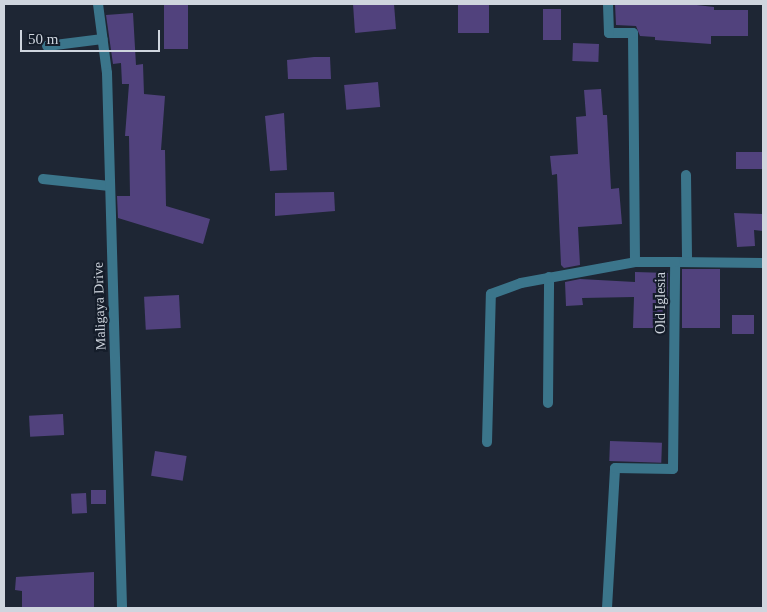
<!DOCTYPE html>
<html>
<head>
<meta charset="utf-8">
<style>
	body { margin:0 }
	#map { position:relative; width:767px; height:612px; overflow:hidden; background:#1e2634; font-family:"Times New Roman",serif }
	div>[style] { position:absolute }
	.building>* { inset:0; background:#51427d; transform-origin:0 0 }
	.lane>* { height:10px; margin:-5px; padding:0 5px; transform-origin:5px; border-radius:5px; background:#3b758b }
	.street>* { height:10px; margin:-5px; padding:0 5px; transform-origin:5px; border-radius:5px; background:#3b758b }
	span { translate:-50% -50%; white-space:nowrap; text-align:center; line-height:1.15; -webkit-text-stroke:4.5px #151d2a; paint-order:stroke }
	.street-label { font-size:14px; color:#cfd5de }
	.frame { position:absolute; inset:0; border:5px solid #cfd5de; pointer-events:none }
	.scale { position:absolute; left:20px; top:30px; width:140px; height:22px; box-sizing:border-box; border:2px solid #cfd5de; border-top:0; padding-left:6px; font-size:15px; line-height:18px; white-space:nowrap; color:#cfd5de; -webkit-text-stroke:4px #151d2a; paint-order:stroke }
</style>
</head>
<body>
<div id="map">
	<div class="building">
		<i style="left:164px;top:4px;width:24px;height:45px"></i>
		<i style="clip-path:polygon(353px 4px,394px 4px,396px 29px,355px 33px)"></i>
		<i style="left:458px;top:4px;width:31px;height:29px"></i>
		<i style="clip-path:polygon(615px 4px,688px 4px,714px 7px,714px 10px,748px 10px,748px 36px,711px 36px,711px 44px,655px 40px,655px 37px,640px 36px,636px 26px,616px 25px)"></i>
		<i style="left:543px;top:9px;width:18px;height:31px"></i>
		<i style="clip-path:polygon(133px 13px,136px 65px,143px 64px,144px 94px,165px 96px,161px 150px,165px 150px,166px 206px,210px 219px,203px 244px,118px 218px,117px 196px,130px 196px,129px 136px,125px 136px,129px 84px,122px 84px,121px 63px,113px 64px,106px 15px)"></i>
		<i style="left:573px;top:43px;width:26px;height:18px;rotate:2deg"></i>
		<i style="clip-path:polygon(314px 57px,330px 57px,331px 79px,288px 79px,287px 60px)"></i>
		<i style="left:378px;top:82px;width:25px;height:34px;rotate:85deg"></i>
		<i style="clip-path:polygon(601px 89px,603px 115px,607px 115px,611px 189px,619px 188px,622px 224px,578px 227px,580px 265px,564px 268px,561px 265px,557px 174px,552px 175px,550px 156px,578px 154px,576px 117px,586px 116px,584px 90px)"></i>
		<i style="clip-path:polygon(284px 113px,287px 170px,270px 171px,265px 116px)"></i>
		<i style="left:763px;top:152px;width:17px;height:27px;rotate:90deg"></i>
		<i style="clip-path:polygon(334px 192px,335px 211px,275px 216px,275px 193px)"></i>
		<i style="clip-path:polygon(734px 213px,763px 214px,763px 231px,754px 230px,755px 246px,737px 247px)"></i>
		<i style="left:682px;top:269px;width:38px;height:59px"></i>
		<i style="clip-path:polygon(635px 272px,668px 273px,667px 328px,633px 328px,634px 297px,582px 298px,583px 305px,566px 306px,565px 282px,580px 279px,635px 282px)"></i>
		<i style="left:179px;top:295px;width:33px;height:35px;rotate:87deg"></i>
		<i style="left:732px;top:315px;width:22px;height:19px"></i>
		<i style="left:63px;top:414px;width:21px;height:34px;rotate:87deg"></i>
		<i style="left:610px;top:441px;width:52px;height:20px;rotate:2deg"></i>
		<i style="left:155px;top:451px;width:32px;height:25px;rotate:9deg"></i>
		<i style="left:106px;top:490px;width:14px;height:15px;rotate:90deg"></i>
		<i style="left:86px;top:493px;width:20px;height:15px;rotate:87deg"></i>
		<i style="clip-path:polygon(94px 572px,94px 608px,22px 608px,22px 591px,15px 590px,16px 577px)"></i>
	</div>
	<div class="lane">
		<i style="left:47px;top:46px;width:56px;rotate:-7.1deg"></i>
		<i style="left:686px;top:175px;width:87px;rotate:89.3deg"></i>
		<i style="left:43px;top:179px;width:67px;rotate:6deg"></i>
	</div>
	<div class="street">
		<i style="left:98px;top:4px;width:70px;rotate:82.6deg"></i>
		<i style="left:107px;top:73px;width:535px;rotate:88.39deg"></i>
		<i style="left:675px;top:262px;width:88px;rotate:0.7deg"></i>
		<i style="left:548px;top:403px;width:126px;rotate:-89.5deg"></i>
		<i style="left:487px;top:442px;width:148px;rotate:-88.5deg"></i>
		<i style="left:491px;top:294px;width:32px;rotate:-20deg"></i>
		<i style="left:521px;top:283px;width:116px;rotate:-10.4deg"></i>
		<i style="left:607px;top:608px;width:140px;rotate:-86.7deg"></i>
		<i style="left:615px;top:468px;width:58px;rotate:1deg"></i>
		<i style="left:673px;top:469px;width:207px;rotate:-89.4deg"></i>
		<i style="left:675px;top:262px;width:40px;rotate:180deg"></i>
		<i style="left:635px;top:262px;width:229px;rotate:-90.5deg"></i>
		<i style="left:633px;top:33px;width:24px;rotate:180deg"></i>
		<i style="left:609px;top:33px;width:29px;rotate:-92deg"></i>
	</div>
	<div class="street-label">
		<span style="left:661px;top:303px;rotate:-90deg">Old Iglesia</span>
		<span style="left:100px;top:306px;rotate:-92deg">Maligaya Drive</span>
	</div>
	<div class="frame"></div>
	<div class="scale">50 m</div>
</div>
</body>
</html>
